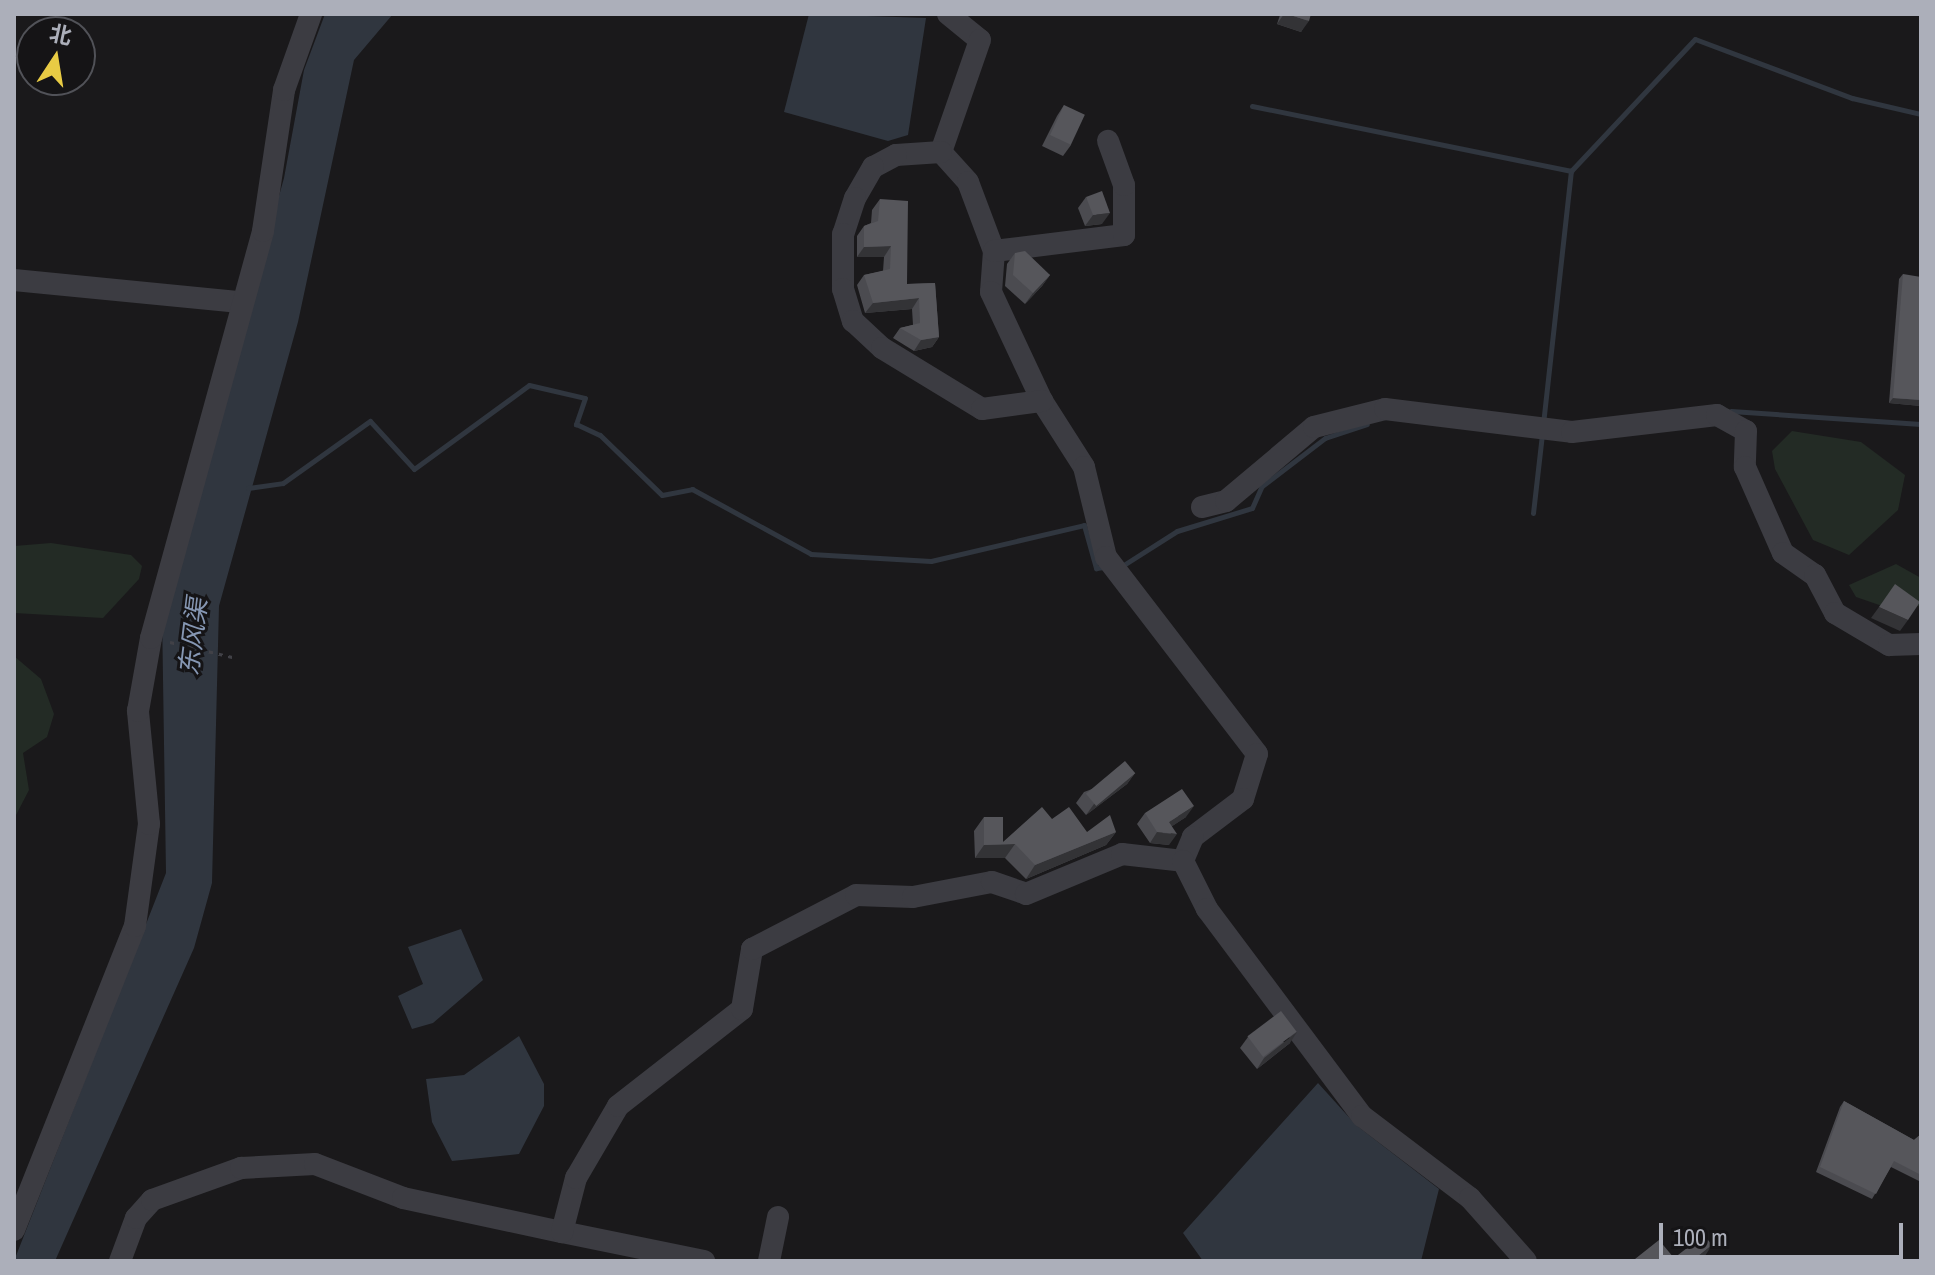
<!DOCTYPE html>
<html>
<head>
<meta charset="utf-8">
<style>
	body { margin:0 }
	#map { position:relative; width:1935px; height:1275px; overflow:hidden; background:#1a191b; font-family:"Archivo Narrow","Noto Sans SC",sans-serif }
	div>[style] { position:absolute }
	.green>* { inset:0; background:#232b25 }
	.water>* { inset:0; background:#30363f }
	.stream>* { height:5px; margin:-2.5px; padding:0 2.5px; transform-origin:2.5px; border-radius:2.5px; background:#30363f }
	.path>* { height:3px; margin-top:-1.5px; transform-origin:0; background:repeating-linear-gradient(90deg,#414147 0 4px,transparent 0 10px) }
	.minor>* { height:22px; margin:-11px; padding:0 11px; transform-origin:11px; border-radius:11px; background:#3c3c42 }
	.wall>* { inset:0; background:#4b4b50 }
	.shaded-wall>* { inset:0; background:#333336 }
	.building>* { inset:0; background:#56565b; transform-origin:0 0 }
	span { translate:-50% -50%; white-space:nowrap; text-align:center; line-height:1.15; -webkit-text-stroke:6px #151416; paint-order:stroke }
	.water-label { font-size:26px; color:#8697b3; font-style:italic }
	.frame { position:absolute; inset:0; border:16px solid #acafba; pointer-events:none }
	.north { position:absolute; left:16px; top:16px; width:80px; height:80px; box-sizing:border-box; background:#151416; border:2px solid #515258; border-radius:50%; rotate:12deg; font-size:22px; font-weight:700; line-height:32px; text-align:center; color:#acafba }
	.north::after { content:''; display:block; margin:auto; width:28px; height:36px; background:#e8cb44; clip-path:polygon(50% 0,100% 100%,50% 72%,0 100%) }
	.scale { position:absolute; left:1659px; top:1223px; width:244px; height:36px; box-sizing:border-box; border:4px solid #acafba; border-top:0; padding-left:10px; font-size:24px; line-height:28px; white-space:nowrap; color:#acafba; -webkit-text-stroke:6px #151416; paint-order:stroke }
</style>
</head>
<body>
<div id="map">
	<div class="green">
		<i style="clip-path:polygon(1792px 431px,1861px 442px,1905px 475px,1898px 510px,1849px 555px,1813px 540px,1775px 469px,1772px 451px)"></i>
		<i style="clip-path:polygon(51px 543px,131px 555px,142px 566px,139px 579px,103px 618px,14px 613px,14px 546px)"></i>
		<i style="clip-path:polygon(1896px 564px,1921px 578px,1921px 606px,1888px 608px,1856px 597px,1849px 585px)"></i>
		<i style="clip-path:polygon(14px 656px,41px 679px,54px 714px,47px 737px,23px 753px,29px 790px,14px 819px)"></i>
	</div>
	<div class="water">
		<i style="clip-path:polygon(325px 14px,393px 14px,354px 60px,298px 322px,219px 606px,212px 883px,194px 948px,55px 1261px,14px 1261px,166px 873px,162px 613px,284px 178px,304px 70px)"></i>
		<i style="clip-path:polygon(809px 14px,926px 18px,908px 135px,888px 141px,784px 112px)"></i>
		<i style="clip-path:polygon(461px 929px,483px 980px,433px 1023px,412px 1029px,398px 996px,423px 984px,408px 947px)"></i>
		<i style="clip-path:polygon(519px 1036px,544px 1084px,544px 1106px,519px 1154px,452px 1161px,432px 1122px,426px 1079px,464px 1075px)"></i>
		<i style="clip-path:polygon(1318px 1083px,1356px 1125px,1439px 1189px,1421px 1261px,1203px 1261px,1183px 1233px)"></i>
	</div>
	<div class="stream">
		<i style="left:1252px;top:106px;width:326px;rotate:11.5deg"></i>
		<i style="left:1731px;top:411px;width:190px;rotate:3.9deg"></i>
		<i style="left:1543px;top:424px;width:255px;rotate:-83.7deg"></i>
		<i style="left:1571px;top:171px;width:181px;rotate:-46.8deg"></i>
		<i style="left:1695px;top:39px;width:168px;rotate:20.6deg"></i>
		<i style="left:1852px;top:98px;width:71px;rotate:13.1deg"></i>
		<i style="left:248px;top:488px;width:35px;rotate:-8deg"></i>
		<i style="left:283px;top:483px;width:107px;rotate:-35.5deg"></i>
		<i style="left:370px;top:421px;width:65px;rotate:47.5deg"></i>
		<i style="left:414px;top:469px;width:142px;rotate:-36.1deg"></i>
		<i style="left:529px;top:385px;width:57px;rotate:13.1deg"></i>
		<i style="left:585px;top:398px;width:28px;rotate:109deg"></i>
		<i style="left:576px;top:424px;width:26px;rotate:25deg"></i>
		<i style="left:600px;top:435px;width:86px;rotate:44.1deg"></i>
		<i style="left:662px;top:495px;width:31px;rotate:-11deg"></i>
		<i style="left:692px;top:489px;width:136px;rotate:28.6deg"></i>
		<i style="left:811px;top:554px;width:120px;rotate:3.3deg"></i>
		<i style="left:931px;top:561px;width:157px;rotate:-13.2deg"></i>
		<i style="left:1084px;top:525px;width:45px;rotate:74.4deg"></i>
		<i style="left:1096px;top:568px;width:8px;rotate:-7deg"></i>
		<i style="left:1533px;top:513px;width:80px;rotate:-83.5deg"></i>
		<i style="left:1122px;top:566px;width:65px;rotate:-32.5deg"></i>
		<i style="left:1177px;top:531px;width:78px;rotate:-17deg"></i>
		<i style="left:1252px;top:508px;width:24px;rotate:-66deg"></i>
		<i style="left:1262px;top:486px;width:79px;rotate:-37.3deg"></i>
		<i style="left:1325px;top:438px;width:44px;rotate:-18.4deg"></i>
	</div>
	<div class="path">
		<i style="left:170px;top:642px;width:64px;rotate:13.6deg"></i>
	</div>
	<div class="minor">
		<i style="left:948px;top:14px;width:41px;rotate:39.1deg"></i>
		<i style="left:980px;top:40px;width:119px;rotate:109.2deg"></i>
		<i style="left:941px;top:152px;width:40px;rotate:48deg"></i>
		<i style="left:968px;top:182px;width:74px;rotate:69.4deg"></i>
		<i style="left:994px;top:251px;width:41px;rotate:94.2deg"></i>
		<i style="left:991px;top:292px;width:120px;rotate:64.9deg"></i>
		<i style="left:1042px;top:401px;width:78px;rotate:57.5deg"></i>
		<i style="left:1084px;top:467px;width:93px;rotate:76.3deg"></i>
		<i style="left:1106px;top:557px;width:248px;rotate:52.5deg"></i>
		<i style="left:1257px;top:754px;width:47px;rotate:107.3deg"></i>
		<i style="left:1243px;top:799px;width:63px;rotate:142.8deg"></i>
		<i style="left:1193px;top:837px;width:26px;rotate:113deg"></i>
		<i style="left:941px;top:152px;width:45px;rotate:176.2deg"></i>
		<i style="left:896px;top:155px;width:26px;rotate:152deg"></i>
		<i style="left:873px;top:167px;width:36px;rotate:120deg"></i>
		<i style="left:855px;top:198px;width:38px;rotate:108deg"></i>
		<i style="left:843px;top:234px;width:55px;rotate:90deg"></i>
		<i style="left:843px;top:289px;width:34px;rotate:73deg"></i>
		<i style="left:853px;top:321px;width:40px;rotate:43deg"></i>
		<i style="left:882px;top:348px;width:117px;rotate:31.4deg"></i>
		<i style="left:982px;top:409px;width:61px;rotate:-7.6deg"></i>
		<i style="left:994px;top:251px;width:131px;rotate:-7deg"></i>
		<i style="left:1124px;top:235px;width:50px;rotate:-90deg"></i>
		<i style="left:1124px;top:185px;width:47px;rotate:-110deg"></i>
		<i style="left:14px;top:280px;width:227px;rotate:5.6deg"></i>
		<i style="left:1202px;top:507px;width:25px;rotate:-14deg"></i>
		<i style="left:1226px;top:501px;width:115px;rotate:-40.1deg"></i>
		<i style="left:1314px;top:427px;width:73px;rotate:-14.2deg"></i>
		<i style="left:1385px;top:409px;width:188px;rotate:7deg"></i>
		<i style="left:1572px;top:432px;width:146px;rotate:-6.7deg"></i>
		<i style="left:1717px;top:415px;width:33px;rotate:29deg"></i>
		<i style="left:1746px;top:431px;width:36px;rotate:92deg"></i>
		<i style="left:1745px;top:467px;width:94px;rotate:66.2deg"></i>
		<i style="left:1783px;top:553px;width:39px;rotate:35deg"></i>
		<i style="left:1815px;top:575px;width:43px;rotate:62.2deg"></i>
		<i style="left:1835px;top:613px;width:63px;rotate:30.7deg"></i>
		<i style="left:1889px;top:645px;width:32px;rotate:-2deg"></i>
		<i style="left:14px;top:1230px;width:327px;rotate:-68.3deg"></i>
		<i style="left:135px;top:926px;width:103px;rotate:-82.2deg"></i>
		<i style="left:149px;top:824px;width:114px;rotate:-95.6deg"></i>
		<i style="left:138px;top:711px;width:74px;rotate:-79.9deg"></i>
		<i style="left:151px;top:638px;width:422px;rotate:-74.6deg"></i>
		<i style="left:263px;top:231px;width:143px;rotate:-81.5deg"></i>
		<i style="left:284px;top:90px;width:81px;rotate:-70.4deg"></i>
		<i style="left:562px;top:1232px;width:145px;rotate:11.5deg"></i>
		<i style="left:120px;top:1261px;width:46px;rotate:-69.6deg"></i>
		<i style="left:136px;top:1218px;width:24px;rotate:-48deg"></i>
		<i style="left:152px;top:1200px;width:95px;rotate:-19.8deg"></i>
		<i style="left:241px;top:1168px;width:74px;rotate:-3.1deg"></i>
		<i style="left:315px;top:1164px;width:94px;rotate:21.1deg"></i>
		<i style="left:403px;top:1198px;width:163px;rotate:12.1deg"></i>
		<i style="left:562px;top:1232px;width:56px;rotate:-75.5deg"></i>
		<i style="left:576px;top:1178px;width:83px;rotate:-59.7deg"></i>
		<i style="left:618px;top:1106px;width:157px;rotate:-38deg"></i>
		<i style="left:742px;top:1009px;width:61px;rotate:-80.5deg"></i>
		<i style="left:752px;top:949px;width:117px;rotate:-27.4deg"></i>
		<i style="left:856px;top:895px;width:57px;rotate:2deg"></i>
		<i style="left:913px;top:897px;width:80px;rotate:-10.8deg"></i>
		<i style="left:992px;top:882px;width:36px;rotate:19deg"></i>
		<i style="left:1026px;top:894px;width:104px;rotate:-22.6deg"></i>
		<i style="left:1122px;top:854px;width:61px;rotate:6.5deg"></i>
		<i style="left:1183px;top:861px;width:54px;rotate:63.4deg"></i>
		<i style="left:1207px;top:909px;width:259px;rotate:53.2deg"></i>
		<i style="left:1362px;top:1116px;width:136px;rotate:37.2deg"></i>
		<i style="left:1470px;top:1198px;width:84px;rotate:48.4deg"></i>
		<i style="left:769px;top:1261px;width:45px;rotate:-78.4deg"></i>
	</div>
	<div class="wall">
		<i style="clip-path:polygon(1277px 14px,1311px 14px,1301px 32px,1277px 24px,1280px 15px)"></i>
		<i style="clip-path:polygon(1064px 105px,1071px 145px,1063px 156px,1042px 146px,1057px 116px)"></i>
		<i style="clip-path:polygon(1086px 197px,1102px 224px,1085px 226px,1078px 208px)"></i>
		<i style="clip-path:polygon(880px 199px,907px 284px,935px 283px,939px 337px,932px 347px,914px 351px,893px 338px,900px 328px,913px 325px,912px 309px,865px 313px,857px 285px,864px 275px,883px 271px,884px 257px,857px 257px,857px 236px,864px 226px,871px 223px,872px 210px)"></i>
		<i style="clip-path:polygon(1015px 253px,1050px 275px,1042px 286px,1025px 304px,1005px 286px,1007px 264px)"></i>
		<i style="clip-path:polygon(1903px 274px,1921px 406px,1889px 403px,1899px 279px)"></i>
		<i style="clip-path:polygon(1135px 773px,1127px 784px,1086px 815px,1076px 803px,1084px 792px)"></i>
		<i style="clip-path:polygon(1145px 813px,1186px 817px,1172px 826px,1169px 845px,1150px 843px,1137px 824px)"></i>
		<i style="clip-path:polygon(984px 817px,1003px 842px,1052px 819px,1087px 832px,1116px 832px,1106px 845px,1026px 879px,1005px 858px,975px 858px,974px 831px)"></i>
		<i style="clip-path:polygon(1248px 1037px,1290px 1043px,1257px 1069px,1240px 1048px)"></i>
		<i style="clip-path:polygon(1844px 1101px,1914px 1140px,1921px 1134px,1921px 1182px,1891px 1167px,1872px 1199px,1816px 1172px,1840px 1107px)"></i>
	</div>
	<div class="shaded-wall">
		<i style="clip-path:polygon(1284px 14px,1287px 14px,1309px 21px,1301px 32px,1277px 24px)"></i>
		<i style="clip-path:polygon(1110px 213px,1102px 224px,1085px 226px,1093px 215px)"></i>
		<i style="clip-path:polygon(891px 246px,884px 257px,857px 257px,864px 247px)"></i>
		<i style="clip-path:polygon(1050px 275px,1042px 286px,1025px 304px,1033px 293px)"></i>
		<i style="clip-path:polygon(919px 298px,912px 309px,865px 313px,873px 303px)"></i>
		<i style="clip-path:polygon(939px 337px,932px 347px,914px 351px,921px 340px)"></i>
		<i style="clip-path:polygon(1893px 398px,1921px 400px,1921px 406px,1889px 403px)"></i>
		<i style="clip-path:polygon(1879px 607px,1908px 620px,1900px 631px,1871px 618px)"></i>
		<i style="clip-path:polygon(1135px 773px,1127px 784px,1086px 815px,1094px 804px)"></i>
		<i style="clip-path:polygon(1194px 806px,1186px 817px,1162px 833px,1177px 834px,1169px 845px,1150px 843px,1157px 832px,1169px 822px)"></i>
		<i style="clip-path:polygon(1116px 832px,1106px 845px,1026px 879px,1035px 865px)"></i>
		<i style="clip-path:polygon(1015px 844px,1005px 858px,975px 858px,984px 845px)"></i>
		<i style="clip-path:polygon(1297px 1032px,1290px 1043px,1257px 1069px,1264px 1058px)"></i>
		<i style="clip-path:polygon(1712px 1245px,1705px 1256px,1699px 1261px,1692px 1261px)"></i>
	</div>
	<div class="building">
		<i style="clip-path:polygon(1287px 14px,1311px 14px,1309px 21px)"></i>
		<i style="left:1064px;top:105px;width:23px;height:33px;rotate:25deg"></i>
		<i style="clip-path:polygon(1102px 191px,1110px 213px,1093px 215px,1086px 197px)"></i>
		<i style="clip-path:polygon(880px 199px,908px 201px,907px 284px,935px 283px,939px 337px,921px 340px,900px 328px,920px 323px,919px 298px,873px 303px,864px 275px,890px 269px,891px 246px,864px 247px,864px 226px,878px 221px)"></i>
		<i style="clip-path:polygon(1025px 251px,1050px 275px,1033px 293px,1013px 275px,1015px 253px)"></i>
		<i style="clip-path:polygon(1903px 274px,1921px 277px,1921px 400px,1893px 398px)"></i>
		<i style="clip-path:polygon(1895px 584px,1920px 602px,1908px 620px,1879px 607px)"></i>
		<i style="left:1125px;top:761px;width:16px;height:51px;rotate:50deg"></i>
		<i style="clip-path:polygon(1182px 789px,1194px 806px,1169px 822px,1177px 834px,1157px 832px,1145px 813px)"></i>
		<i style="clip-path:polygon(1042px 807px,1052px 819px,1069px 807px,1087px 832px,1110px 815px,1116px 832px,1035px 865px,1015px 844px,984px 845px,984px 817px,1003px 817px,1003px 842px)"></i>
		<i style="left:1281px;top:1011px;width:26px;height:42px;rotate:53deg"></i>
		<i style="clip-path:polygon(1844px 1101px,1914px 1140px,1921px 1134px,1921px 1175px,1894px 1161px,1876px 1194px,1820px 1167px)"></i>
		<i style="clip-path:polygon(1704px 1235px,1712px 1245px,1692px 1261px,1635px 1261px,1635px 1259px,1659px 1240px,1674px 1258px)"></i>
	</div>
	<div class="water-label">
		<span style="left:193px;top:637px;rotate:-83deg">东风渠</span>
	</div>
	<div class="frame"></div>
	<div class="north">北</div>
	<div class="scale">100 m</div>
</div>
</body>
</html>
